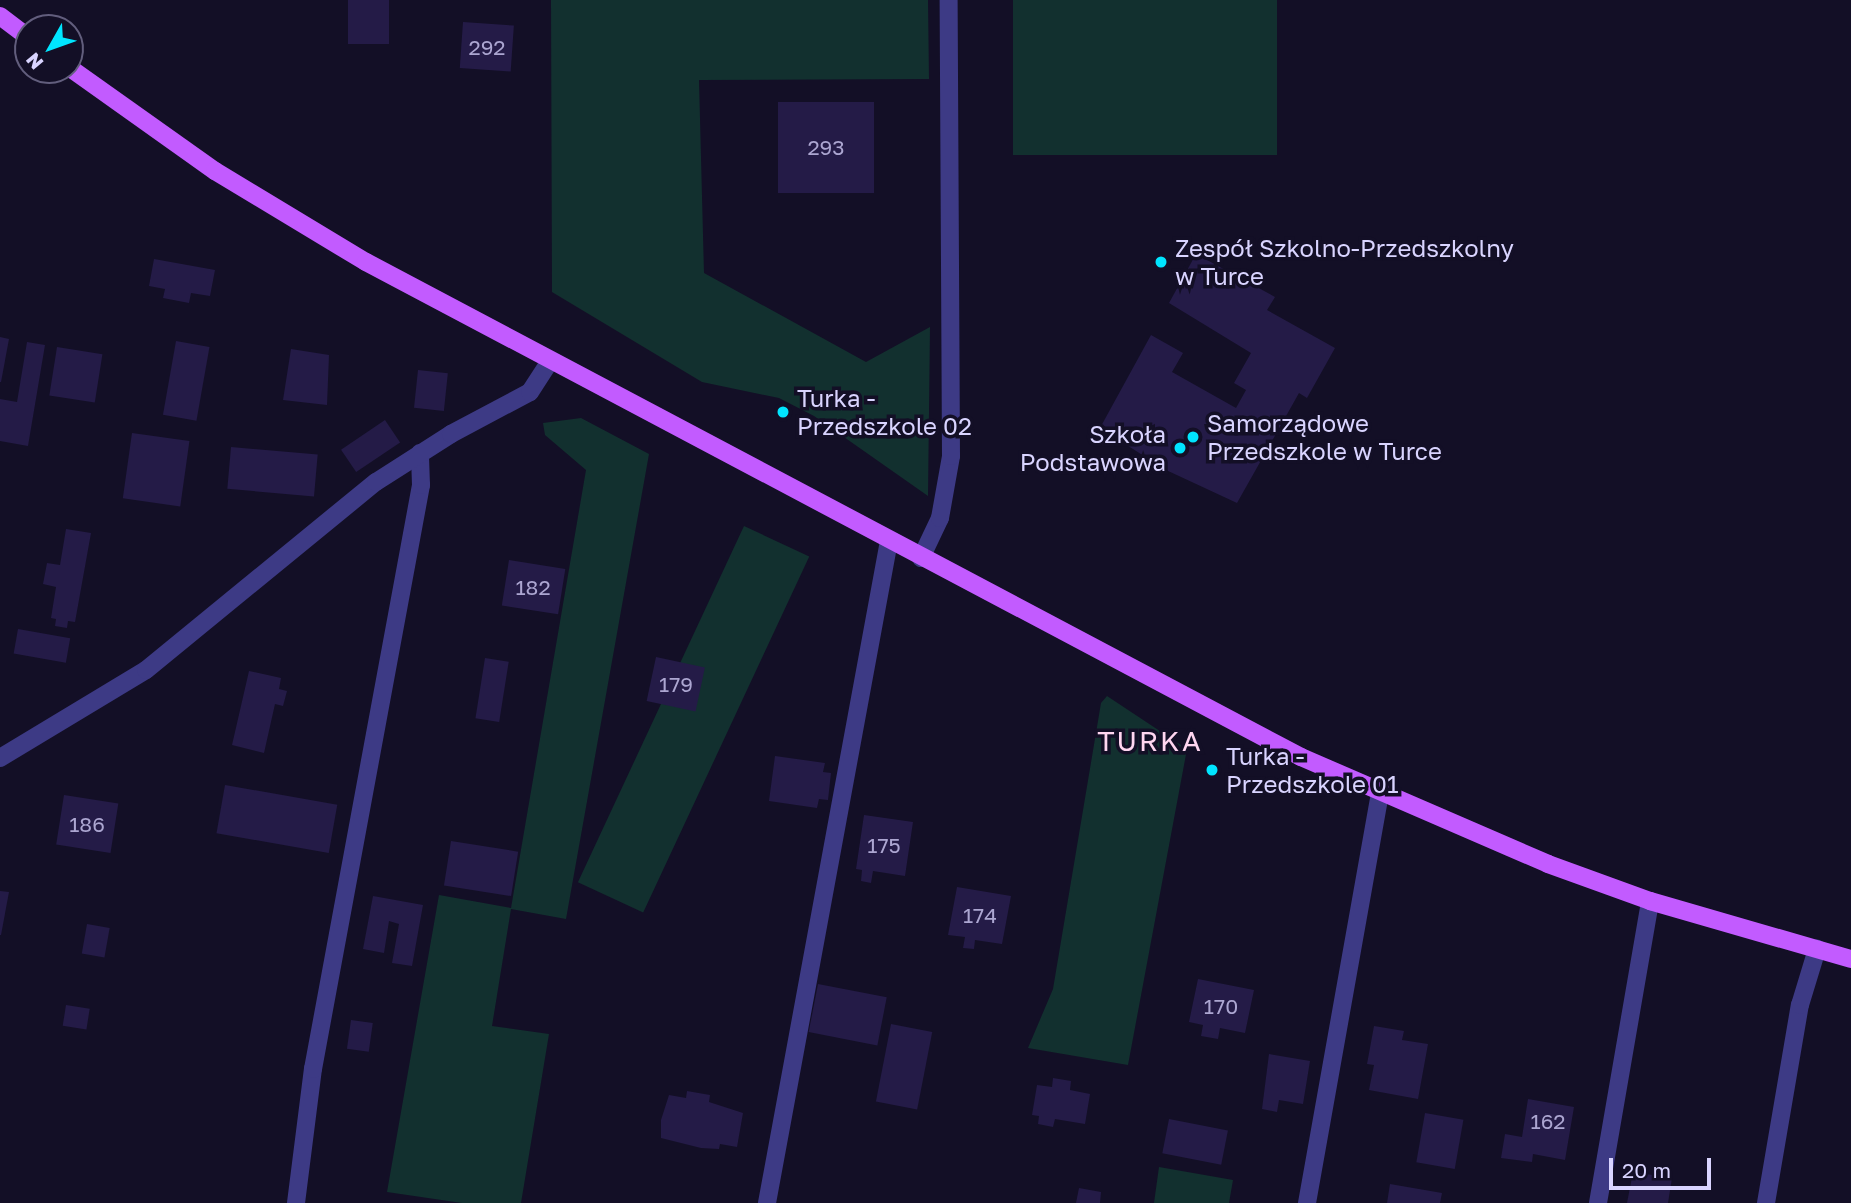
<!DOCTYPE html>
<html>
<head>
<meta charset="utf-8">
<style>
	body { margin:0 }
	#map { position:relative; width:1851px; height:1203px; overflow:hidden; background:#130f26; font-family:"Golos Text",sans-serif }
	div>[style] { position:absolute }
	.green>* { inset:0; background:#12302f; transform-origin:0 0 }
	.building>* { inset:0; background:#241b47; transform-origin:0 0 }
	.service>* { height:18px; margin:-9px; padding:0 9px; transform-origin:9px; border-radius:9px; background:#3d3a85 }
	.minor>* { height:18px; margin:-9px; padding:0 9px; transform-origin:9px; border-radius:9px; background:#3d3a85 }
	.primary>* { height:18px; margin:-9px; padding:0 9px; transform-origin:9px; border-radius:9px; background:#c25bff }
	.dots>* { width:19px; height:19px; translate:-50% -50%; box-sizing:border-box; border:4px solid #130f26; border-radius:50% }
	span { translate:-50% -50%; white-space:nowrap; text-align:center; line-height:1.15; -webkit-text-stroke:7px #130f26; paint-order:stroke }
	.number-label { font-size:21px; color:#aca6d1 }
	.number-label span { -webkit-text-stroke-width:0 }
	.poi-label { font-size:24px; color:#d9d4ff }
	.left { translate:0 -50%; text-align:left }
	.right { translate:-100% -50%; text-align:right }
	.quarter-label { font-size:28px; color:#ffd6f0; letter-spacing:2px }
	.north { position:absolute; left:14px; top:14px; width:70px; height:70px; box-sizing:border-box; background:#130f26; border:2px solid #625e7d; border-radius:50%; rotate:230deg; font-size:19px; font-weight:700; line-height:28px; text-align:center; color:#d9d4ff }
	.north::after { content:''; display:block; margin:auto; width:24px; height:32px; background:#00e5ff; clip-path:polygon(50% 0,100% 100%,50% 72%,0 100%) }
	.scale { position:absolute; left:1609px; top:1158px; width:102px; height:32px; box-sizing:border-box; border:4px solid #d9d4ff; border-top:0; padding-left:9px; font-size:21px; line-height:24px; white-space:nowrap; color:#d9d4ff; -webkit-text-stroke:5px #130f26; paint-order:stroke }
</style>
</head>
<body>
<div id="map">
	<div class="green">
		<i style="clip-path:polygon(551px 0,928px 0,929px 79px,699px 80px,704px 273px,866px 362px,930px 327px,928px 496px,814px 416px,779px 398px,702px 382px,552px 292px)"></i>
		<i style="left:1013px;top:0;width:264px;height:155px"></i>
		<i style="clip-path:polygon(581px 418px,649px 454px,566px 919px,511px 909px,492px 1026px,549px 1034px,521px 1203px,462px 1203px,387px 1192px,439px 895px,511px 908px,586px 470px,545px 435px,543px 423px)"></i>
		<i style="left:744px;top:526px;width:72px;height:393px;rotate:25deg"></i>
		<i style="clip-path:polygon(1107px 696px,1187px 749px,1128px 1065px,1028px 1048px,1053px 989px,1101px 703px)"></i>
		<i style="clip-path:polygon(1159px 1167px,1233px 1180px,1229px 1203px,1154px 1203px)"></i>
	</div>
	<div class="building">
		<i style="left:348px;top:0;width:41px;height:44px"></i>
		<i style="left:463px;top:22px;width:51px;height:46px;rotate:4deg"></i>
		<i style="left:778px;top:102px;width:96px;height:91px"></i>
		<i style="clip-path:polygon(1196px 254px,1275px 297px,1267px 310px,1335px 348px,1307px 398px,1299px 393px,1237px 503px,1166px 470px,1100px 428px,1151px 335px,1183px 353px,1172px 372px,1236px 408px,1246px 390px,1234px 383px,1251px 353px,1169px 303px)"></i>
		<i style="clip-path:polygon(154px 259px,215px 270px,210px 296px,191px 293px,189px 303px,163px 298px,165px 289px,149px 286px)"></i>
		<i style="clip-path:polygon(0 337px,9px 339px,1px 382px,0 382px)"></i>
		<i style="left:176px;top:341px;width:34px;height:75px;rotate:10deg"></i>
		<i style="clip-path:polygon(27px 342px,45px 345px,28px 446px,0 441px,0 399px,17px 402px)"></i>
		<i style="left:57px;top:347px;width:46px;height:49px;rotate:9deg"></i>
		<i style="clip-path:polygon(291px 349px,329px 355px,327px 405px,283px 400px)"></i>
		<i style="left:418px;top:370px;width:30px;height:38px;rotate:6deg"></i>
		<i style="left:385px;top:420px;width:27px;height:53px;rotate:56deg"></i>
		<i style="left:132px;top:433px;width:58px;height:66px;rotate:8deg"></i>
		<i style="left:231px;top:447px;width:87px;height:42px;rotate:5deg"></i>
		<i style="clip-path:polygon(66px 529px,91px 533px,75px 622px,68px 621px,67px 628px,55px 626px,56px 619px,51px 618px,56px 587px,43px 584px,47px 563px,60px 565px)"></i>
		<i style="left:509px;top:560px;width:57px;height:46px;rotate:9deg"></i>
		<i style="left:18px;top:629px;width:53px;height:25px;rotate:10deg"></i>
		<i style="left:656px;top:657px;width:50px;height:45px;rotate:12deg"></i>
		<i style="left:485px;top:658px;width:24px;height:61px;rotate:9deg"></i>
		<i style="clip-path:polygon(249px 671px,281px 678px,279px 689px,287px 691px,283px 706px,275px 704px,264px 753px,232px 745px)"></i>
		<i style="clip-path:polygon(775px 756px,825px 763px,823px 772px,831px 773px,828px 800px,819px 799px,817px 808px,769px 801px)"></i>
		<i style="left:225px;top:785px;width:114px;height:49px;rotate:10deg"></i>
		<i style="left:64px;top:795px;width:55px;height:50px;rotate:9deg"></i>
		<i style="clip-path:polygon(864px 815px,913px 822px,905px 876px,873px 871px,871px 883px,861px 881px,862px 870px,856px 869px)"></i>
		<i style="left:451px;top:841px;width:68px;height:45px;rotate:9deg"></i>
		<i style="clip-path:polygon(957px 887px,1011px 896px,1002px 944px,975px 940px,974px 949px,963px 948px,965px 937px,948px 935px)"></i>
		<i style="clip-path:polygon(0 891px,9px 892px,1px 935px,0 935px)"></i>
		<i style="clip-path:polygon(373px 896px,423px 905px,412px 966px,392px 963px,399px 924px,389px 921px,384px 953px,363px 949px)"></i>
		<i style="left:87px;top:924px;width:23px;height:30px;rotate:10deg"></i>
		<i style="clip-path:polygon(1198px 979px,1254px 990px,1245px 1033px,1220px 1028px,1218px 1039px,1201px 1036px,1203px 1025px,1189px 1022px)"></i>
		<i style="left:818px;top:984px;width:70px;height:49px;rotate:11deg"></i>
		<i style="left:66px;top:1005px;width:24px;height:21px;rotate:9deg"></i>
		<i style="left:351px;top:1020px;width:22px;height:29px;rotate:8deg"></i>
		<i style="left:891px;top:1024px;width:42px;height:79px;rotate:11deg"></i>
		<i style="clip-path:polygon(1374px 1026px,1404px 1031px,1402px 1040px,1428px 1044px,1418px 1099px,1369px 1090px,1374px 1065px,1367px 1064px)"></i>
		<i style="clip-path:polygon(1269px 1054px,1310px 1061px,1303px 1104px,1279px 1100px,1277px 1112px,1262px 1109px)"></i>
		<i style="clip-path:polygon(1053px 1078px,1071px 1081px,1070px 1090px,1090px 1094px,1085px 1124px,1055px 1119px,1053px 1127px,1038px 1124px,1039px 1116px,1032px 1115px,1037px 1085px,1052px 1087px)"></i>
		<i style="clip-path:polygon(687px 1091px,710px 1095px,709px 1102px,743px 1113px,737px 1147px,720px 1144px,719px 1149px,701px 1148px,661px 1138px,661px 1120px,669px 1095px,686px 1098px)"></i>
		<i style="clip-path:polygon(1528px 1099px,1574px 1107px,1565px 1160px,1533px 1154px,1532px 1162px,1501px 1158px,1505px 1134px,1522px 1137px)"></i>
		<i style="left:1425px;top:1113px;width:39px;height:50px;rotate:10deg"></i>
		<i style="left:1169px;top:1119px;width:60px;height:35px;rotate:11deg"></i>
		<i style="clip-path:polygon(1633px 1172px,1672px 1178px,1668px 1203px,1627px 1203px)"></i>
		<i style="clip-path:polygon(1390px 1184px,1442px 1193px,1440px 1203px,1387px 1203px)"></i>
		<i style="clip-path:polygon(1079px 1188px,1101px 1192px,1100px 1203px,1076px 1203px)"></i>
	</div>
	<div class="service">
		<i style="left:296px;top:1203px;width:135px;rotate:-82.8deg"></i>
		<i style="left:313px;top:1069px;width:594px;rotate:-79.52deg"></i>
		<i style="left:421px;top:485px;width:32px;rotate:-92deg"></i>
		<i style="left:1307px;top:1203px;width:414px;rotate:-79.9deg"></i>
		<i style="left:1598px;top:1203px;width:306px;rotate:-80.2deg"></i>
		<i style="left:1766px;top:1203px;width:201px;rotate:-80.3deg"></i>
		<i style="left:1800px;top:1005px;width:59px;rotate:-73.1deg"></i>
	</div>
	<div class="minor">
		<i style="left:921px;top:558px;width:44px;rotate:-64.6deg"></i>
		<i style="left:940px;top:518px;width:63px;rotate:-79.9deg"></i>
		<i style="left:951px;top:456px;width:456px;rotate:-90.3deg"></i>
		<i style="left:0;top:758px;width:170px;rotate:-31.1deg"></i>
		<i style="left:146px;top:670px;width:297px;rotate:-39.3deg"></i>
		<i style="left:376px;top:482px;width:89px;rotate:-32.6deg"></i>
		<i style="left:451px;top:434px;width:89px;rotate:-28deg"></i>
		<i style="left:530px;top:392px;width:37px;rotate:-57deg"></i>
		<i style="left:767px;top:1203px;width:673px;rotate:-79.56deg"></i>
	</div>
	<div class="primary">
		<i style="left:0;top:16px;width:35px;rotate:37deg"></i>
		<i style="left:70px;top:68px;width:178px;rotate:35.4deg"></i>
		<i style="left:215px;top:171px;width:176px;rotate:31.1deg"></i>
		<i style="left:366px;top:262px;width:1058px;rotate:27.9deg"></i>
		<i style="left:1301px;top:757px;width:269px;rotate:23.4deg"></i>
		<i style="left:1548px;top:864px;width:109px;rotate:19.9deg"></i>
		<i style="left:1650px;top:901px;width:209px;rotate:16.1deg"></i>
	</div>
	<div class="dots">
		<i style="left:1161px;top:262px;background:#00e5ff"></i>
		<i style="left:783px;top:412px;background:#00e5ff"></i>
		<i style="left:1193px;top:437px;background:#00e5ff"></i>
		<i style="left:1180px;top:448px;background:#00e5ff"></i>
		<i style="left:1212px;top:770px;background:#00e5ff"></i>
	</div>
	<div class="number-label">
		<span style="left:487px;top:47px">292</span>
		<span style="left:826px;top:147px">293</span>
		<span style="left:533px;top:587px">182</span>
		<span style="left:676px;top:684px">179</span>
		<span style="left:87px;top:824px">186</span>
		<span style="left:884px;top:845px">175</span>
		<span style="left:980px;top:915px">174</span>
		<span style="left:1221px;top:1006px">170</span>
		<span style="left:1548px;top:1121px">162</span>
	</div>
	<div class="poi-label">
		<span class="left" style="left:1175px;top:262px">Zespół Szkolno-Przedszkolny<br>w Turce</span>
		<span class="left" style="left:797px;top:412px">Turka -<br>Przedszkole 02</span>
		<span class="left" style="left:1207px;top:437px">Samorządowe<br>Przedszkole w Turce</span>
		<span class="right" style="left:1166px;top:448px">Szkoła<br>Podstawowa</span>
		<span class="left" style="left:1226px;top:770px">Turka -<br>Przedszkole 01</span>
	</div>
	<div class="quarter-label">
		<span style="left:1150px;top:741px">TURKA</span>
	</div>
	<div class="north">N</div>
	<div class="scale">20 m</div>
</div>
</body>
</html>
